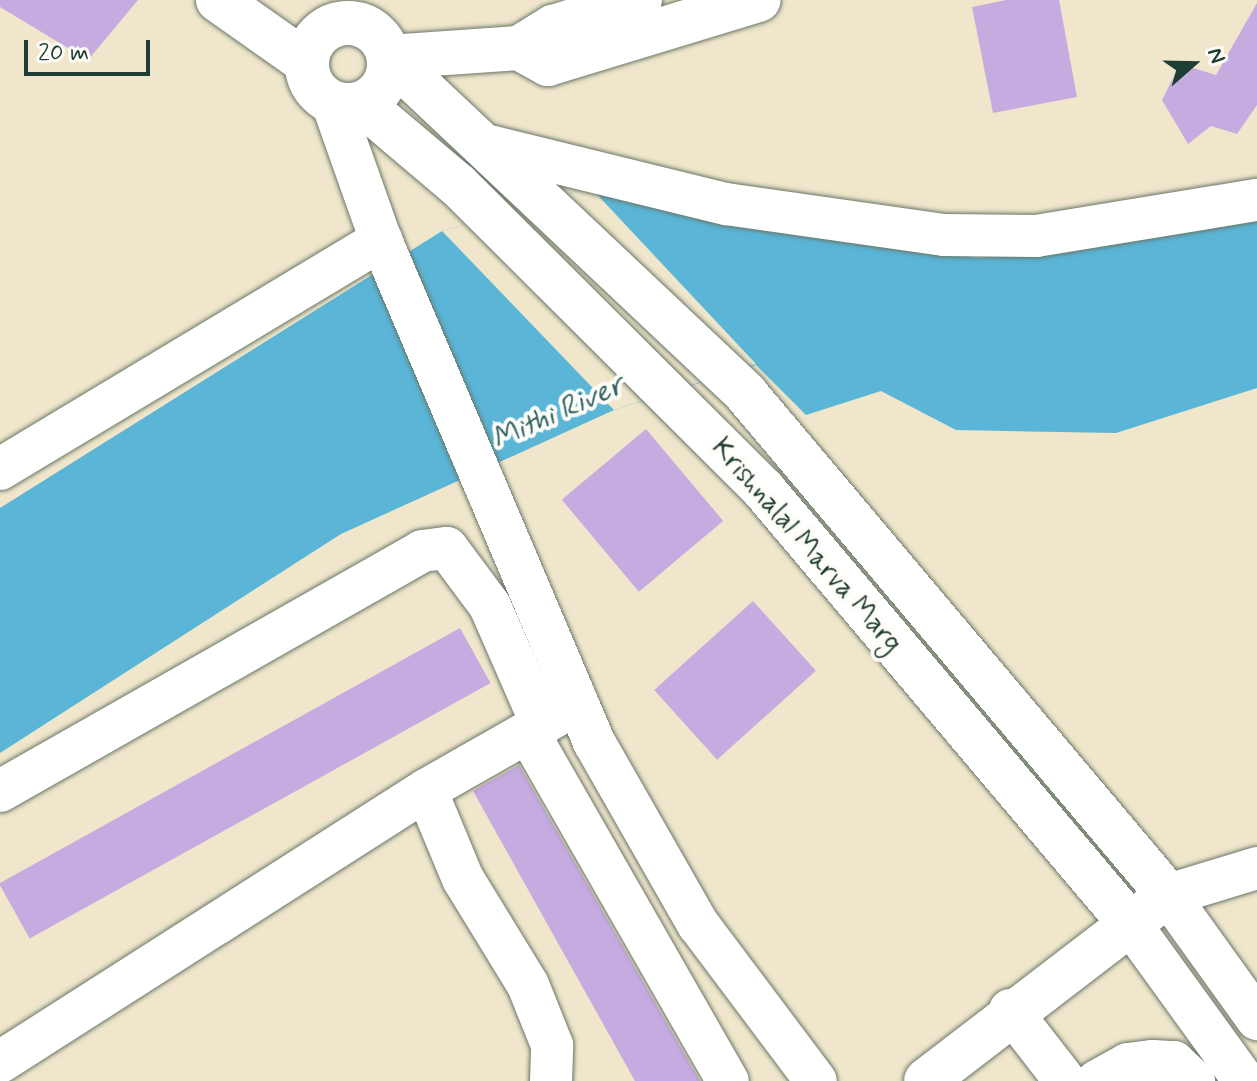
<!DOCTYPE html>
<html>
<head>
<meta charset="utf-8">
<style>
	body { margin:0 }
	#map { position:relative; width:1257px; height:1081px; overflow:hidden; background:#f0e6cb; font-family:Mynerve,sans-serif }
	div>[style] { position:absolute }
	.water>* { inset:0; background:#5ab5d7 }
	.pier>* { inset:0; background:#f0e6cb }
	.building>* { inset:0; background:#c5abe0; transform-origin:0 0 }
	.roads { filter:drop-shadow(0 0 2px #687869) drop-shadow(0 0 2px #687869) }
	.street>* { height:42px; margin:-21px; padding:0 21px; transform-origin:21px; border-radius:21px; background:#fff }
	.secondary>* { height:44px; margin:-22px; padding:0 22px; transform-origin:22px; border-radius:22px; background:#fff }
	.secondary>.ring { margin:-22px; padding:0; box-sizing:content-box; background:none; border:44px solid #fff; border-radius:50% }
	span { translate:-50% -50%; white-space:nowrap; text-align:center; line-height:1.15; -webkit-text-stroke:8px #fdfcf7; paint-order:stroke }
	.street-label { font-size:28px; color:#1f3d34 }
	.water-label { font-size:30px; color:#316165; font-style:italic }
	.north { position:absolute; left:1153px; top:24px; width:80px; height:80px; -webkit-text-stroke:6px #fdfcf7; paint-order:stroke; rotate:70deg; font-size:22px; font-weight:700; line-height:32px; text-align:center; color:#1f3d34 }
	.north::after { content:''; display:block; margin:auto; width:28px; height:36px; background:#1f3d34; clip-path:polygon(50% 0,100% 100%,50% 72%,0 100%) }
	.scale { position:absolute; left:24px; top:40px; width:126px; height:36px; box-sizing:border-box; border:4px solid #1f3d34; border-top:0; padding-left:10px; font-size:24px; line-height:28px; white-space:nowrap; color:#1f3d34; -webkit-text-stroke:6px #fdfcf7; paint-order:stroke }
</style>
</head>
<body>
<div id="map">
	<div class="water">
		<i style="clip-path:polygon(590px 187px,978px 258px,1257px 219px,1257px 388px,1116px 433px,956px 430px,881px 391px,806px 415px,756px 365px,614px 410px,341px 534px,0 753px,0 508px,442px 231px)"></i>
	</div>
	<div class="pier">
		<i style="clip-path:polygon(590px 187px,756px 364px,614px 410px,442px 231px)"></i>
	</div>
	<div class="building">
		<i style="clip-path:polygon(0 0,138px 0,88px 60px,0 7px)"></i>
		<i style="clip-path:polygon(1006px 0,1059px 0,1077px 97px,993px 113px,972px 7px)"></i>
		<i style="clip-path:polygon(1257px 3px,1257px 105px,1237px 134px,1211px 126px,1188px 144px,1162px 100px,1180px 64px,1216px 75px)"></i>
		<i style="left:646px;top:429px;width:120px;height:110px;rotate:50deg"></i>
		<i style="left:753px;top:601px;width:94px;height:133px;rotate:48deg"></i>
		<i style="left:460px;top:628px;width:63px;height:527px;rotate:61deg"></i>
		<i style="clip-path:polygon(519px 765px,700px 1081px,635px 1081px,473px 791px)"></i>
	</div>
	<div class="roads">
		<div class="street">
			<i style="left:332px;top:102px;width:146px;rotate:70.5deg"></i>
			<i style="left:381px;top:240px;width:545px;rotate:67.01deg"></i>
			<i style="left:594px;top:742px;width:210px;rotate:60.3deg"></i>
			<i style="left:698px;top:924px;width:196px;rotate:53.1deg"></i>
			<i style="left:489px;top:146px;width:244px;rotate:13.8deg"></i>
			<i style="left:726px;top:204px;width:220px;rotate:8.1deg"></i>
			<i style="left:944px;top:235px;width:92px;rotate:0.6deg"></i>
			<i style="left:1036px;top:236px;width:224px;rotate:-9.3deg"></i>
			<i style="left:0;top:469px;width:445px;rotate:-31deg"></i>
			<i style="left:529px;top:734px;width:400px;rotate:60.2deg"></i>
			<i style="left:0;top:791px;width:485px;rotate:-29.6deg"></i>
			<i style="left:422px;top:551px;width:25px;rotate:-7deg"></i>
			<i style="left:447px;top:548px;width:72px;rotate:53.4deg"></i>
			<i style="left:490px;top:606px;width:130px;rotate:66.4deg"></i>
			<i style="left:1257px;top:868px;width:93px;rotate:163.1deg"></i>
			<i style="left:1168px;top:895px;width:153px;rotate:54.3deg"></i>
			<i style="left:1132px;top:926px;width:191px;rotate:54.1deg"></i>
			<i style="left:1010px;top:1010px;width:90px;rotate:52.2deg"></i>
			<i style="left:0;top:1062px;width:505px;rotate:-32.56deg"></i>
			<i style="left:551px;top:1081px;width:36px;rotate:-88deg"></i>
			<i style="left:552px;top:1045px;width:65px;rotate:-111.8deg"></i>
			<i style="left:528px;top:985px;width:124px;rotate:-121.5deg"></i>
			<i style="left:463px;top:879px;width:96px;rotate:-112.6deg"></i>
			<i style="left:426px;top:790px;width:158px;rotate:-29.7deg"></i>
			<i style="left:1097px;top:1081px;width:35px;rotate:-29deg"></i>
			<i style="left:1128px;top:1064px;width:25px;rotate:-7deg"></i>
			<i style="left:1153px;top:1061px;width:21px;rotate:3deg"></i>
			<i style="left:1174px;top:1062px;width:28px;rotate:44deg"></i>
		</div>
		<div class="secondary">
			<i style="left:218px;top:0;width:108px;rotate:35.2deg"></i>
			<i class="ring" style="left:307px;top:23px;width:38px;height:38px"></i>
			<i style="left:519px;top:48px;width:33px;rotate:29deg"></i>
			<i style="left:548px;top:64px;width:220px;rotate:-16.9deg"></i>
			<i style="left:389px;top:57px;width:491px;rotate:43.3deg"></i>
			<i style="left:746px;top:394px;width:655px;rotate:49.89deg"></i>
			<i style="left:1168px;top:895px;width:305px;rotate:142.5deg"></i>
			<i style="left:389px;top:57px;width:130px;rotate:-4deg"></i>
			<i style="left:519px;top:48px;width:40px;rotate:-32deg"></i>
			<i style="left:553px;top:27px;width:91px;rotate:-17.2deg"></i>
			<i style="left:362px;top:104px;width:126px;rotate:40.2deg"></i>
			<i style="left:458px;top:185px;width:431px;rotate:44.9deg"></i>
			<i style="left:763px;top:489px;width:572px;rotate:49.82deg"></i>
		</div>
	</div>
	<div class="street-label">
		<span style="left:806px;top:546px;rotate:49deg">Krishnalal Marva Marg</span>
	</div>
	<div class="water-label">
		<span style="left:558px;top:413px;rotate:-24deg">Mithi River</span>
	</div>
	<div class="north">N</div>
	<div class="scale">20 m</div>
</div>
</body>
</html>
